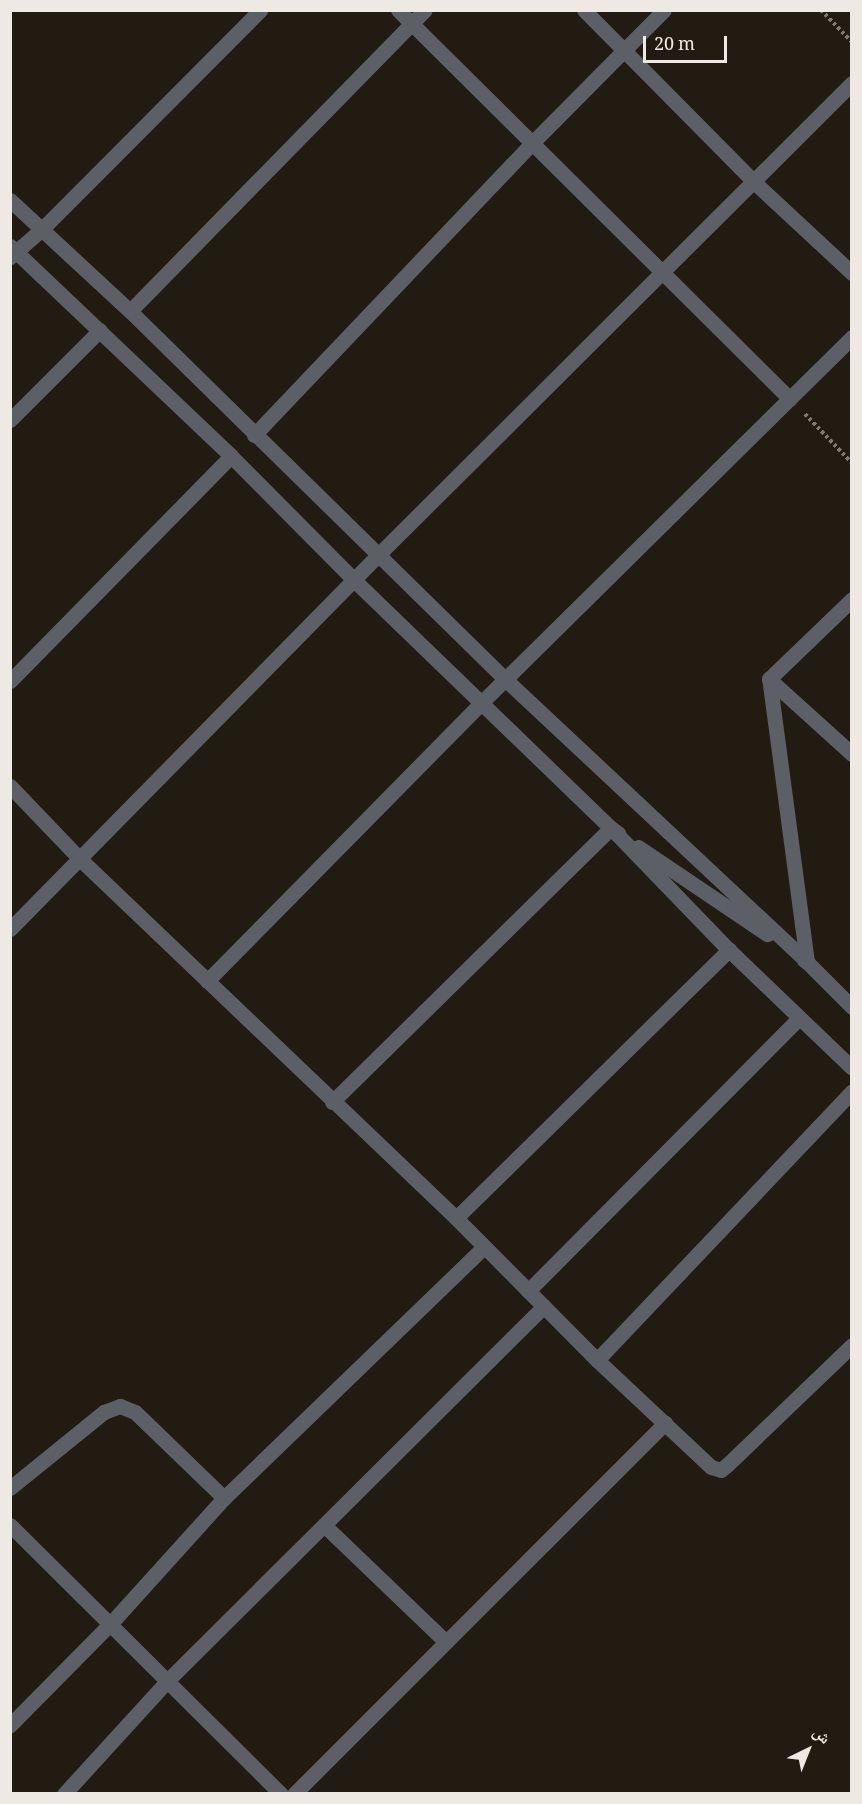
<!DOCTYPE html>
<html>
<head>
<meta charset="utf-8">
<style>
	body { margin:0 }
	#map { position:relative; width:862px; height:1804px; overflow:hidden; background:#211b11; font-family:Georgia,"Noto Naskh Arabic",serif }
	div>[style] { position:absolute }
	.path>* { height:4px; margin-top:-2px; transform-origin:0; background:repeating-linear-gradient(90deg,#817c73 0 3px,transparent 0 6px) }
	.minor>* { height:15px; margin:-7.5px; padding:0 7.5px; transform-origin:7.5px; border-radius:7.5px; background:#5c5f65 }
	span { translate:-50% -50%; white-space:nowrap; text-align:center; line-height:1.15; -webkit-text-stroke:4.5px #211b11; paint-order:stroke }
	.frame { position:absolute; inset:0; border:12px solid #eee9e2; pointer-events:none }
	.north { position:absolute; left:778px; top:1720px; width:60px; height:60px; -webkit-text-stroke:4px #211b11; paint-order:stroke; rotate:43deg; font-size:16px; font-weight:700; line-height:24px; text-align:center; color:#eee9e2 }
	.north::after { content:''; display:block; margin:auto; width:21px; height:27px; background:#eee9e2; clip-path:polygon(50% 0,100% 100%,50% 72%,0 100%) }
	.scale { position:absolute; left:643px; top:36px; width:84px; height:27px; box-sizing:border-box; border:3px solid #eee9e2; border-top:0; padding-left:8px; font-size:18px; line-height:21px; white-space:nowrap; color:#eee9e2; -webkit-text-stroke:4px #211b11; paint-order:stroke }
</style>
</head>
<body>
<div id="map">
	<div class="path">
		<i style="left:821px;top:10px;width:45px;rotate:45.9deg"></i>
		<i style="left:805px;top:414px;width:68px;rotate:46.2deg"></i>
	</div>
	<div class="minor">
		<i style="left:398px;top:10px;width:552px;rotate:44.78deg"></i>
		<i style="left:584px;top:10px;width:242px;rotate:45.3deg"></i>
		<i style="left:754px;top:182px;width:134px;rotate:42.9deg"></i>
		<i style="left:10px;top:200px;width:163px;rotate:42.8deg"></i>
		<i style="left:130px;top:311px;width:527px;rotate:44.46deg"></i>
		<i style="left:506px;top:680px;width:412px;rotate:43.1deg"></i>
		<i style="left:807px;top:962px;width:64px;rotate:45deg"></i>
		<i style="left:10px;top:246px;width:305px;rotate:43.5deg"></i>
		<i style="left:231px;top:456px;width:176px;rotate:45.2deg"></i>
		<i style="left:355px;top:581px;width:356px;rotate:44deg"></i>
		<i style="left:611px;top:828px;width:170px;rotate:46deg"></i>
		<i style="left:729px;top:950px;width:170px;rotate:43.8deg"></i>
		<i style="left:10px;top:257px;width:43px;rotate:-41.2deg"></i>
		<i style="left:42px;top:229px;width:309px;rotate:-45.1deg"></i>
		<i style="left:130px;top:311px;width:421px;rotate:-45.6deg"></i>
		<i style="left:10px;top:420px;width:127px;rotate:-45deg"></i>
		<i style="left:254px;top:435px;width:403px;rotate:-46.4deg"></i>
		<i style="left:532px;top:143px;width:187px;rotate:-45.2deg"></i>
		<i style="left:769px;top:679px;width:112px;rotate:42.1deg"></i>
		<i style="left:10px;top:681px;width:315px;rotate:-45.5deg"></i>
		<i style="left:10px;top:786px;width:103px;rotate:46.2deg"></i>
		<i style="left:81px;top:860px;width:518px;rotate:43.67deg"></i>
		<i style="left:456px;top:1218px;width:200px;rotate:45.2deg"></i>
		<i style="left:597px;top:1360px;width:156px;rotate:43.2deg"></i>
		<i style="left:711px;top:1467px;width:10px;rotate:17deg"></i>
		<i style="left:721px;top:1470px;width:8px;rotate:-40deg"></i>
		<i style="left:727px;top:1465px;width:173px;rotate:-43.8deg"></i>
		<i style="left:638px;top:847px;width:156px;rotate:34deg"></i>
		<i style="left:10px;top:929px;width:525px;rotate:-45.46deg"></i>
		<i style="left:378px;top:555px;width:669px;rotate:-44.88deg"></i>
		<i style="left:804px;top:960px;width:4px;rotate:34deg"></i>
		<i style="left:807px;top:962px;width:286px;rotate:-97.6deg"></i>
		<i style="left:769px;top:679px;width:115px;rotate:-43.9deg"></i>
		<i style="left:207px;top:981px;width:392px;rotate:-45.4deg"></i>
		<i style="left:482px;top:702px;width:520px;rotate:-44.61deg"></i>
		<i style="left:332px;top:1102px;width:391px;rotate:-44.5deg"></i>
		<i style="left:611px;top:828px;width:9px;rotate:36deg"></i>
		<i style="left:456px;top:1218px;width:383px;rotate:-44.5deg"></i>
		<i style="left:528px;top:1291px;width:385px;rotate:-45.2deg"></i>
		<i style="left:597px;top:1360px;width:371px;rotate:-46.5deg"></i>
		<i style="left:10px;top:1488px;width:121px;rotate:-39deg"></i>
		<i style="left:104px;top:1412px;width:17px;rotate:-21deg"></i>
		<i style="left:120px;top:1406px;width:16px;rotate:22deg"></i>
		<i style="left:135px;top:1412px;width:124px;rotate:44deg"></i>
		<i style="left:224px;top:1498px;width:169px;rotate:132.1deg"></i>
		<i style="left:111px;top:1623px;width:144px;rotate:134.7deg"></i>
		<i style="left:224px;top:1498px;width:361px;rotate:-44deg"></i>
		<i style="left:10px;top:1525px;width:382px;rotate:44.8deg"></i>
		<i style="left:324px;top:1525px;width:169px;rotate:43.8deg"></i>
		<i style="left:64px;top:1794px;width:154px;rotate:-47.6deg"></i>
		<i style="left:168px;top:1680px;width:530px;rotate:-44.85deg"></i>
		<i style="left:294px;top:1794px;width:525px;rotate:-45deg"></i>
	</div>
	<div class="frame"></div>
	<div class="north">ش</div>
	<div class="scale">20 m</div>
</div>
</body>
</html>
